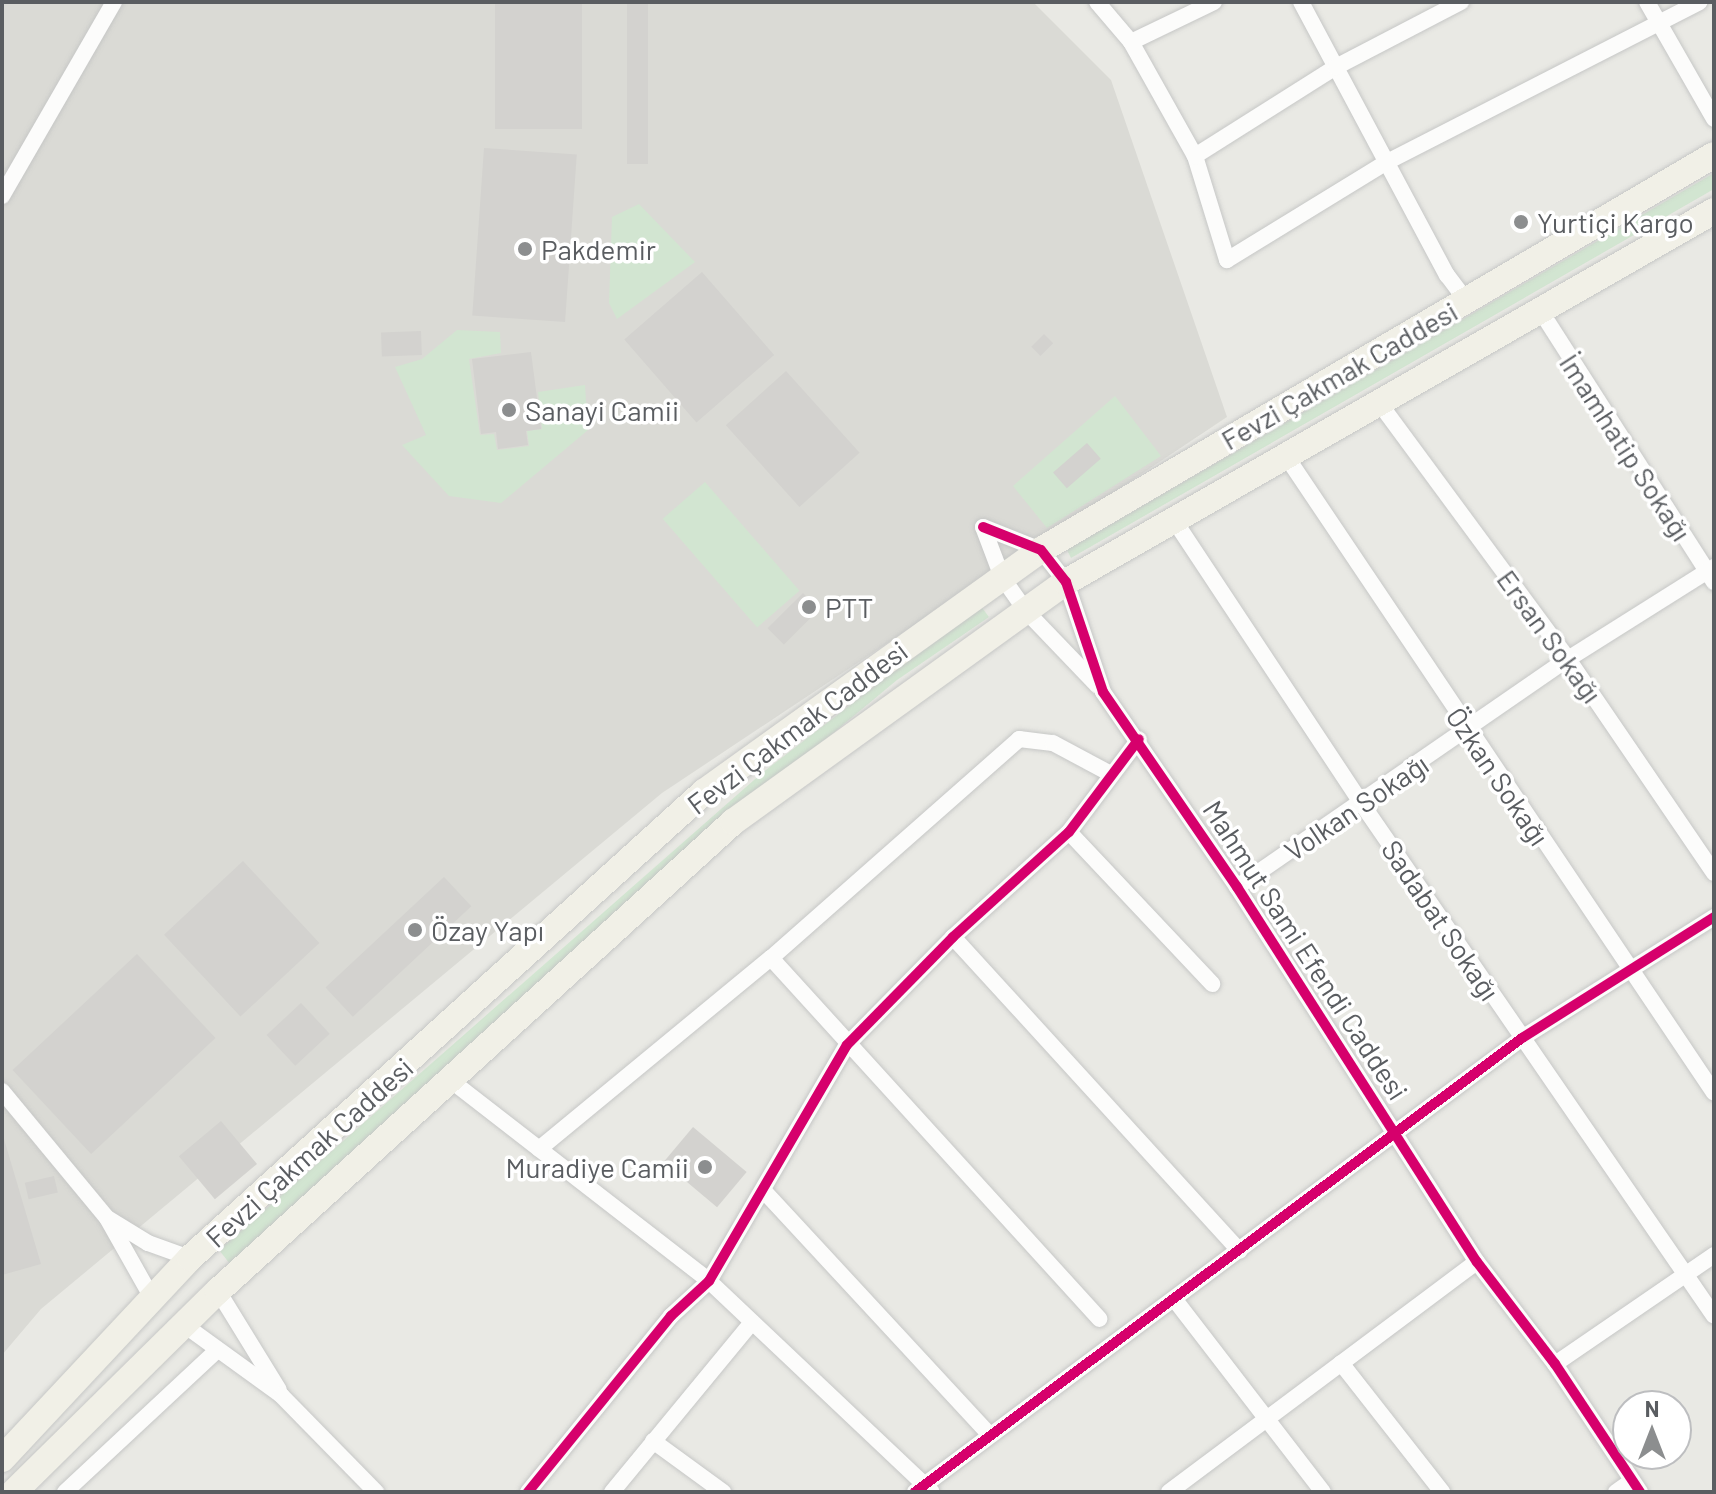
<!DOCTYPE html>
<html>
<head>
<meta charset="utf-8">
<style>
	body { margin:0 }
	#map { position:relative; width:1716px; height:1494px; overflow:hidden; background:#e9e9e4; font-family:Barlow,sans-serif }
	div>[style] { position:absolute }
	.industrial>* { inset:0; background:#dadad5 }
	.green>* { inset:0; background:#d2e5d1; transform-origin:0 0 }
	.building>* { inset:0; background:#d3d2cf; transform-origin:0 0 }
	.roads { filter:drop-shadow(0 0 2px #c6c7c6) drop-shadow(0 0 2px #c6c7c6) }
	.minor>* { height:16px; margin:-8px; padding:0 8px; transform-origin:8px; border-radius:8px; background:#fcfcfb }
	.primary>* { height:26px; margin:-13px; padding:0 13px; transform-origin:13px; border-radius:13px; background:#f1f0e7 }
	.cycleway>* { height:10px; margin:-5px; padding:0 5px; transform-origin:5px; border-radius:5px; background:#d6006c }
	.dots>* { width:22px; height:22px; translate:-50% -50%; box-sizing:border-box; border:4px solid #fff; border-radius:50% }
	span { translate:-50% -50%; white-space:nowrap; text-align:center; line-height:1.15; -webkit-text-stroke:7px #fff; paint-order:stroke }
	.poi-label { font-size:28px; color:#5a5d61 }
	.left { translate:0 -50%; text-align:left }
	.right { translate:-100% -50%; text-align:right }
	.street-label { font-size:28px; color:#5a5d61 }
	.frame { position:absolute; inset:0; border:4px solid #5a5d61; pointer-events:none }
	.north { position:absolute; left:1612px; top:1390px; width:80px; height:80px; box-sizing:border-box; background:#fff; border:2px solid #bdbec0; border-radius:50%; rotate:0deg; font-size:22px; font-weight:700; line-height:32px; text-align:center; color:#5a5d61 }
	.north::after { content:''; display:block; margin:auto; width:28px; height:36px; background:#8c8e8f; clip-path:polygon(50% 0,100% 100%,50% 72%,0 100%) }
</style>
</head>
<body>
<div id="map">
	<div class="industrial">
		<i style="clip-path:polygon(2px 2px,1033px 2px,1111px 80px,1227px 417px,662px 793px,41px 1309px,2px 1355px)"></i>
	</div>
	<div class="green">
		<i style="clip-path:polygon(1714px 173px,1714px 189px,1071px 558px,1067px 550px)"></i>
		<i style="clip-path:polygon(639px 204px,695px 262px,617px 319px,609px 303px,612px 217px)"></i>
		<i style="clip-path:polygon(457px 330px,500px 332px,501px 353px,469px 359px,480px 435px,494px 434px,497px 450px,529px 446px,527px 431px,542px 429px,538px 392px,585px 385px,588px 430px,501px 503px,449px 496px,402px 445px,426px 435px,395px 367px,422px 359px)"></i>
		<i style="clip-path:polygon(1115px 396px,1161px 456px,1047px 528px,1013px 486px)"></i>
		<i style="left:705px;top:482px;width:144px;height:56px;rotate:49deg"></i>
		<i style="clip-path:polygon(980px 605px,989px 617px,897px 680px,767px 788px,234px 1269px,219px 1250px,762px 773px)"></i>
	</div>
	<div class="building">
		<i style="left:495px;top:2px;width:87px;height:127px"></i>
		<i style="left:627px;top:2px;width:21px;height:162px"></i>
		<i style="left:484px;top:148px;width:93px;height:168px;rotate:4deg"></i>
		<i style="left:702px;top:272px;width:110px;height:103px;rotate:49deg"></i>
		<i style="left:421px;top:331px;width:24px;height:40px;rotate:88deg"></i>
		<i style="left:1044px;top:334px;width:13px;height:18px;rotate:45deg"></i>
		<i style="clip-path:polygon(531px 352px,541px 429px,526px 431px,528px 445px,498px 449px,496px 432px,481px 434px,472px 359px)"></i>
		<i style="left:786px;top:371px;width:110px;height:81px;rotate:48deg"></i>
		<i style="left:1087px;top:443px;width:21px;height:45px;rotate:49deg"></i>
		<i style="left:803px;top:593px;width:23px;height:50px;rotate:45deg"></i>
		<i style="left:243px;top:861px;width:112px;height:108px;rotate:47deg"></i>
		<i style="left:444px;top:877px;width:40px;height:162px;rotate:47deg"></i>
		<i style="left:137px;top:954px;width:115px;height:170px;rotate:47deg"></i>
		<i style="left:301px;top:1003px;width:42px;height:47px;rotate:47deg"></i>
		<i style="left:221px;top:1121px;width:56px;height:55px;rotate:50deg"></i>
		<i style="left:693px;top:1127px;width:70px;height:46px;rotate:40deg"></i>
		<i style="clip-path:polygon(4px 1139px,41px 1264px,2px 1275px,2px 1140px)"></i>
		<i style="left:54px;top:1176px;width:17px;height:30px;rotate:77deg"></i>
	</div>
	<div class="roads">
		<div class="minor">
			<i style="left:1097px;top:2px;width:52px;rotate:49.6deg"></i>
			<i style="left:1131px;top:42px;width:131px;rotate:60.7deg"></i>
			<i style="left:1195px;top:156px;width:109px;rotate:72.9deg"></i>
			<i style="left:1227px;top:260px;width:188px;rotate:-31.5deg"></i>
			<i style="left:1387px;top:162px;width:351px;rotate:-27.1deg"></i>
			<i style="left:1301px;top:2px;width:310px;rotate:61.9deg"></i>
			<i style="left:1447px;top:275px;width:31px;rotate:53deg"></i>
			<i style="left:1647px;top:2px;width:135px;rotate:60.2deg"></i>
			<i style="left:1131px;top:42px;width:92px;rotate:-25.7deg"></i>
			<i style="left:1195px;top:156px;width:167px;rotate:-32.3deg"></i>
			<i style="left:1336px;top:67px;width:141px;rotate:-27.5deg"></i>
			<i style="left:2px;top:196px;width:224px;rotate:-60deg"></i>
			<i style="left:1540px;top:310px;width:323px;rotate:57.4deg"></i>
			<i style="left:1380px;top:404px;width:317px;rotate:53.6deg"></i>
			<i style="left:1568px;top:659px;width:259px;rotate:55.7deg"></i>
			<i style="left:1286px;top:456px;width:767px;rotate:56.1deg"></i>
			<i style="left:1174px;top:520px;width:341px;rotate:56.5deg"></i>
			<i style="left:1362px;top:804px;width:621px;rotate:55.49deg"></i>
			<i style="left:983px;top:527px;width:62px;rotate:21.6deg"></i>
			<i style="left:1041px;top:550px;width:41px;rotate:52deg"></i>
			<i style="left:1066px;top:582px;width:116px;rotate:71.4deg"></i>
			<i style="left:1103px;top:692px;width:237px;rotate:55.5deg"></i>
			<i style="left:1237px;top:887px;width:445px;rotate:57.4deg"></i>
			<i style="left:1477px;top:1262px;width:128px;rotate:52.6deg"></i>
			<i style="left:1555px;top:1364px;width:154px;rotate:56.4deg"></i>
			<i style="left:983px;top:527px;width:53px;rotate:69.2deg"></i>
			<i style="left:1002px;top:577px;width:42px;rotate:54.8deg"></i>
			<i style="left:1026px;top:611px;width:103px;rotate:46.2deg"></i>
			<i style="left:1069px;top:832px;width:209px;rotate:46.7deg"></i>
			<i style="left:1237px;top:887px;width:402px;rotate:-34.6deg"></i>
			<i style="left:1568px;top:659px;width:173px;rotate:-32.2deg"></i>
			<i style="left:953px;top:937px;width:425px;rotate:47.6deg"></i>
			<i style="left:771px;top:958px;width:488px;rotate:47.7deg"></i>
			<i style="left:449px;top:1079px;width:329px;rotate:37.8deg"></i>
			<i style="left:709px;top:1281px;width:306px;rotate:43.4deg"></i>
			<i style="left:2px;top:1091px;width:165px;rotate:50.4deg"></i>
			<i style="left:107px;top:1218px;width:90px;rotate:60.6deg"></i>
			<i style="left:539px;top:1149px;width:301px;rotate:-39.5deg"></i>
			<i style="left:771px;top:958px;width:331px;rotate:-41.4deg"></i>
			<i style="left:1019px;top:739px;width:34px;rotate:7deg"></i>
			<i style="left:1053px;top:743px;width:64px;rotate:28.2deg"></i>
			<i style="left:763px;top:1190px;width:333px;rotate:47.2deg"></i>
			<i style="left:109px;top:1219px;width:46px;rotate:31.6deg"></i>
			<i style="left:148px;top:1243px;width:45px;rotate:19.7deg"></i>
			<i style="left:218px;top:1291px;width:116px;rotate:58.4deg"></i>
			<i style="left:1175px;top:1300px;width:242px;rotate:52.4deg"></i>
			<i style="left:183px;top:1324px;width:121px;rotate:35.9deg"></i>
			<i style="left:281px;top:1395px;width:136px;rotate:45.6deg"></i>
			<i style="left:1341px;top:1363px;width:164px;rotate:51.9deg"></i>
			<i style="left:1555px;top:1364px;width:193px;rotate:-34.4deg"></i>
			<i style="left:653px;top:1441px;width:87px;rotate:36.1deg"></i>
			<i style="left:65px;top:1492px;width:207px;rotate:-43deg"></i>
			<i style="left:528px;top:1492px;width:227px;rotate:-50.9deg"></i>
			<i style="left:671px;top:1316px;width:52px;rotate:-42.6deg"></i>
			<i style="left:709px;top:1281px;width:273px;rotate:-59.7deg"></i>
			<i style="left:847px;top:1045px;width:151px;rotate:-45.5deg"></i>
			<i style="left:953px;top:937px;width:156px;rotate:-42.2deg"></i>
			<i style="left:1069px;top:832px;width:116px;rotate:-53deg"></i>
			<i style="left:612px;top:1492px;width:220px;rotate:-50.5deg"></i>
			<i style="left:915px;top:1492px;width:758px;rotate:-36.79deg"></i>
			<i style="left:1522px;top:1038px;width:227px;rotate:-32.2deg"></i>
			<i style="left:1169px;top:1492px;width:384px;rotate:-36.8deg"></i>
			<i style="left:1616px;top:1492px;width:19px;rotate:-35deg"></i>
		</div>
		<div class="primary">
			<i style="left:2px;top:1459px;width:275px;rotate:-46.9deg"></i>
			<i style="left:190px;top:1258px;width:694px;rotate:-42.2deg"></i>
			<i style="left:704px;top:792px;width:415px;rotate:-35.7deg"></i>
			<i style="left:1041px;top:550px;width:780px;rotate:-30.41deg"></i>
			<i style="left:14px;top:1492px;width:286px;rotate:-44.6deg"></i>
			<i style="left:218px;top:1291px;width:697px;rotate:-42.32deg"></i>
			<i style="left:733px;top:822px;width:410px;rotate:-35.8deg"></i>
			<i style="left:1066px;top:582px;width:747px;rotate:-29.79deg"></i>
		</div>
	</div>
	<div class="cycleway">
		<i style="left:983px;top:527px;width:62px;rotate:21.6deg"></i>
		<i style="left:1041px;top:550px;width:41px;rotate:52deg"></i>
		<i style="left:1066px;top:582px;width:116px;rotate:71.4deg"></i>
		<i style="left:1103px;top:692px;width:237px;rotate:55.5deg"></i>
		<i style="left:1237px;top:887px;width:445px;rotate:57.4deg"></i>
		<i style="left:1477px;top:1262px;width:128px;rotate:52.6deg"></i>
		<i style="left:1555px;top:1364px;width:154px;rotate:56.4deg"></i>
		<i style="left:528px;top:1492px;width:227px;rotate:-50.9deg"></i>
		<i style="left:671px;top:1316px;width:52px;rotate:-42.6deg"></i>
		<i style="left:709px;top:1281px;width:273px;rotate:-59.7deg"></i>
		<i style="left:847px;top:1045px;width:151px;rotate:-45.5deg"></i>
		<i style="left:953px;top:937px;width:156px;rotate:-42.2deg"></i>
		<i style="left:1069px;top:832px;width:116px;rotate:-53deg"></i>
		<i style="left:915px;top:1492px;width:758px;rotate:-36.79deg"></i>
		<i style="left:1522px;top:1038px;width:227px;rotate:-32.2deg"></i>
	</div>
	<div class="dots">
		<i style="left:1521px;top:222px;background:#8c8e8f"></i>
		<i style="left:525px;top:249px;background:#8c8e8f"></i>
		<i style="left:509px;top:410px;background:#8c8e8f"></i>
		<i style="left:809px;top:607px;background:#8c8e8f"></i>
		<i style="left:415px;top:930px;background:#8c8e8f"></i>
		<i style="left:705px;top:1167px;background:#8c8e8f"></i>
	</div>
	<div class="poi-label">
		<span class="left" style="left:1537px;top:222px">Yurtiçi Kargo</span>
		<span class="left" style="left:541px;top:249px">Pakdemir</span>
		<span class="left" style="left:525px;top:410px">Sanayi Camii</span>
		<span class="left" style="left:825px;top:607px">PTT</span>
		<span class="left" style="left:431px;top:930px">Özay Yapı</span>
		<span class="right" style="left:689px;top:1167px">Muradiye Camii</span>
	</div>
	<div class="street-label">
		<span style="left:1339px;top:375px;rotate:-30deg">Fevzi Çakmak Caddesi</span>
		<span style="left:1626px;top:447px;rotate:57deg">İmamhatip Sokağı</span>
		<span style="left:1550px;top:636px;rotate:54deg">Ersan Sokağı</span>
		<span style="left:797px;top:727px;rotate:-37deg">Fevzi Çakmak Caddesi</span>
		<span style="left:1498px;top:776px;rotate:56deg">Özkan Sokağı</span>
		<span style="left:1356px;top:807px;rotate:-34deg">Volkan Sokağı</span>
		<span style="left:1441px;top:920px;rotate:56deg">Sadabat Sokağı</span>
		<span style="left:1306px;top:950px;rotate:57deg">Mahmut Sami Efendi Caddesi</span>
		<span style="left:309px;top:1152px;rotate:-42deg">Fevzi Çakmak Caddesi</span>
	</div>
	<div class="frame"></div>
	<div class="north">N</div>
</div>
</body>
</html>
